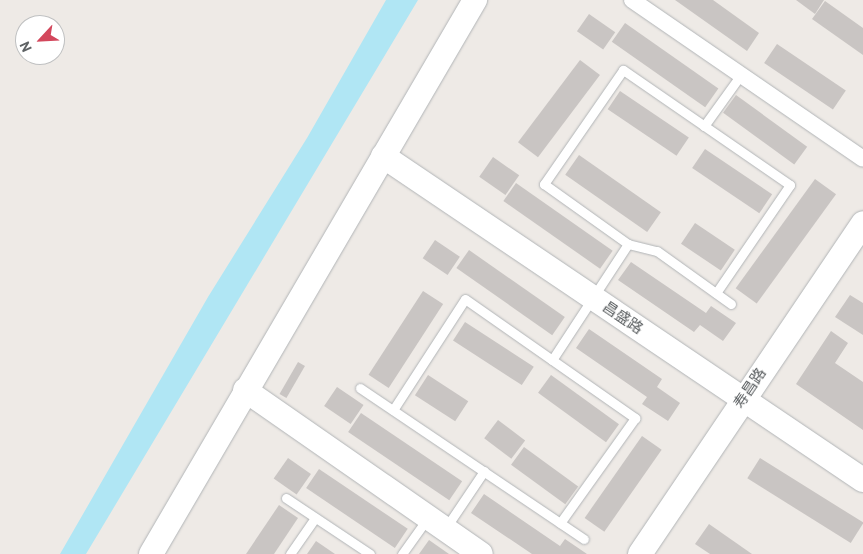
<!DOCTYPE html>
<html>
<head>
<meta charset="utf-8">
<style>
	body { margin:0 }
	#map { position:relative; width:863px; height:554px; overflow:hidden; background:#eeeae6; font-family:Overpass,"Noto Sans SC",sans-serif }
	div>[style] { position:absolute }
	.water>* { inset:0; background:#b0e6f4 }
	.building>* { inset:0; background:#c9c5c3; transform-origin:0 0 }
	.roads { filter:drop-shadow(0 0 1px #b1b4b6) drop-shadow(0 0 1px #b1b4b6) }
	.lane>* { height:9px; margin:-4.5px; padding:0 4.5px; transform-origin:4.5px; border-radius:4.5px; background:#fff }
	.street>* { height:16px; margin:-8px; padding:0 8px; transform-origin:8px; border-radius:8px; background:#fff }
	.secondary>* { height:24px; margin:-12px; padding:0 12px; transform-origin:12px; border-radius:12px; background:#fff }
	span { translate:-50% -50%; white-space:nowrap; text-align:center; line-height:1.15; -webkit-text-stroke:4px #fff; paint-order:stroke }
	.street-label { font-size:15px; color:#5e6264 }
	.north { position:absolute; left:15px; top:15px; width:50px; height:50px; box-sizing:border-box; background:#fff; border:1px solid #bfc0c1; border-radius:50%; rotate:245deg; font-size:14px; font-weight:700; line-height:20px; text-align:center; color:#5e6264 }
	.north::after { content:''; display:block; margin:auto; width:18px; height:22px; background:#d3475c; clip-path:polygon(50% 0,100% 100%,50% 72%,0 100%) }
</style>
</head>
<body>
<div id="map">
	<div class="water">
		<i style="clip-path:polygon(386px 0,418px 0,86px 554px,60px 554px,208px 297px,307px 138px)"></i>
	</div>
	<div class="building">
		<i style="clip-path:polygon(675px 0,713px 0,759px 33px,747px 51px)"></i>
		<i style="clip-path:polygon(796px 0,824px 0,815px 14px)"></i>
		<i style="clip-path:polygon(825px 1px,863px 28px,863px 55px,812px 19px)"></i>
		<i style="left:589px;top:14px;width:32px;height:21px;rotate:35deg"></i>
		<i style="left:625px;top:23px;width:114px;height:23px;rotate:35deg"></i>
		<i style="left:777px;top:44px;width:83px;height:23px;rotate:34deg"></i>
		<i style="left:580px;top:60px;width:25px;height:103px;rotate:37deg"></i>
		<i style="left:620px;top:91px;width:83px;height:22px;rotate:34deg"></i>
		<i style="left:736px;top:95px;width:88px;height:22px;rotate:36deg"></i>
		<i style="left:705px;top:149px;width:81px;height:23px;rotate:34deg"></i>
		<i style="left:579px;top:155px;width:100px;height:24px;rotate:35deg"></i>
		<i style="left:493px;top:157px;width:32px;height:24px;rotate:35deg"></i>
		<i style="left:815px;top:179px;width:26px;height:135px;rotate:36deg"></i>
		<i style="left:516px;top:183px;width:118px;height:22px;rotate:35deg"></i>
		<i style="left:695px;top:223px;width:48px;height:25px;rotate:34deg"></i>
		<i style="left:435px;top:240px;width:30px;height:22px;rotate:34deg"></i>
		<i style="left:469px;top:250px;width:117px;height:22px;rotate:35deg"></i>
		<i style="clip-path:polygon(631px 262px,706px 313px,711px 306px,736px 323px,723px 341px,700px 325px,694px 332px,618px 280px)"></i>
		<i style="left:423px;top:291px;width:24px;height:100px;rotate:33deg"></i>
		<i style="clip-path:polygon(850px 295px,863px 303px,863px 335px,835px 317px)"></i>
		<i style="left:465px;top:322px;width:82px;height:22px;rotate:33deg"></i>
		<i style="clip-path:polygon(589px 329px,662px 379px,657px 387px,680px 403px,668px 421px,642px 404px,647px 397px,576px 348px)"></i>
		<i style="clip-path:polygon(831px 331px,848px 343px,835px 363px,863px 382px,863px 430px,796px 384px)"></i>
		<i style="left:298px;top:362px;width:8px;height:37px;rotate:30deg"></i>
		<i style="left:428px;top:375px;width:48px;height:24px;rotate:33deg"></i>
		<i style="left:551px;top:375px;width:84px;height:22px;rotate:36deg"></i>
		<i style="left:337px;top:387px;width:32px;height:23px;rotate:34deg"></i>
		<i style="left:361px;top:413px;width:122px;height:23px;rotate:34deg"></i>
		<i style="left:498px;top:420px;width:34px;height:23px;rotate:37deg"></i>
		<i style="left:642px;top:436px;width:24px;height:100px;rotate:35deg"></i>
		<i style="left:524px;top:447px;width:67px;height:22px;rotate:36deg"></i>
		<i style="left:288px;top:458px;width:28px;height:25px;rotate:35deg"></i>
		<i style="left:760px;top:458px;width:122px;height:24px;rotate:32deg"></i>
		<i style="left:319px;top:469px;width:107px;height:23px;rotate:34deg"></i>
		<i style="clip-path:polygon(484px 494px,560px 546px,565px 539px,587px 554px,532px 554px,471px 513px)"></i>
		<i style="clip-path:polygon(279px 505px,298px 518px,274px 554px,246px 554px)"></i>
		<i style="clip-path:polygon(709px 524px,752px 554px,710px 554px,695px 544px)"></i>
		<i style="clip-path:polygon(429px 540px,449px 554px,419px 554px)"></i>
		<i style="clip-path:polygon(316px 541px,335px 554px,307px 554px)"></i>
	</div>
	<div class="roads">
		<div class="lane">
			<i style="left:704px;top:126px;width:62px;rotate:-54.2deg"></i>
			<i style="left:716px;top:293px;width:131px;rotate:-55.6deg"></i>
			<i style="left:790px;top:185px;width:203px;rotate:-145.4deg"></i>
			<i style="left:623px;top:70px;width:139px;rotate:124.7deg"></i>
			<i style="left:544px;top:184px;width:103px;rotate:35.5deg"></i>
			<i style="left:628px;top:244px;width:30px;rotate:14deg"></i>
			<i style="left:657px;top:251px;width:91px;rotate:35.6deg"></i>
			<i style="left:552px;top:360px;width:139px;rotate:-56.8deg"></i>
			<i style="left:360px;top:388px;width:270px;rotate:34deg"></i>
			<i style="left:393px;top:410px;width:132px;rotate:-57deg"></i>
			<i style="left:465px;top:299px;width:208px;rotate:35deg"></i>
			<i style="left:635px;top:418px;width:129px;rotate:125.5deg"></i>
			<i style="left:286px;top:498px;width:101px;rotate:33.7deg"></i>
			<i style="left:445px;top:529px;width:70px;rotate:-56.1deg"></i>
			<i style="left:290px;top:554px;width:44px;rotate:-55.2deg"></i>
			<i style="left:402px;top:554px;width:43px;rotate:-54.5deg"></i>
		</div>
		<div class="street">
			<i style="left:632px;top:0;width:280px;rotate:34.5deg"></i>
		</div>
		<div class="secondary">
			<i style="left:383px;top:156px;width:579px;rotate:34.02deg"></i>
			<i style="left:245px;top:390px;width:287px;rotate:34.8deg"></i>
			<i style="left:151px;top:554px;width:642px;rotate:-59.68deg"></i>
			<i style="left:640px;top:554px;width:399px;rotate:-56deg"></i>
		</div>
	</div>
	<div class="street-label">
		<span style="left:622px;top:319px;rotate:34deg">昌盛路</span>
		<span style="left:751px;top:389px;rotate:-56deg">寿昌路</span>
	</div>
	<div class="north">N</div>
</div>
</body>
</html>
